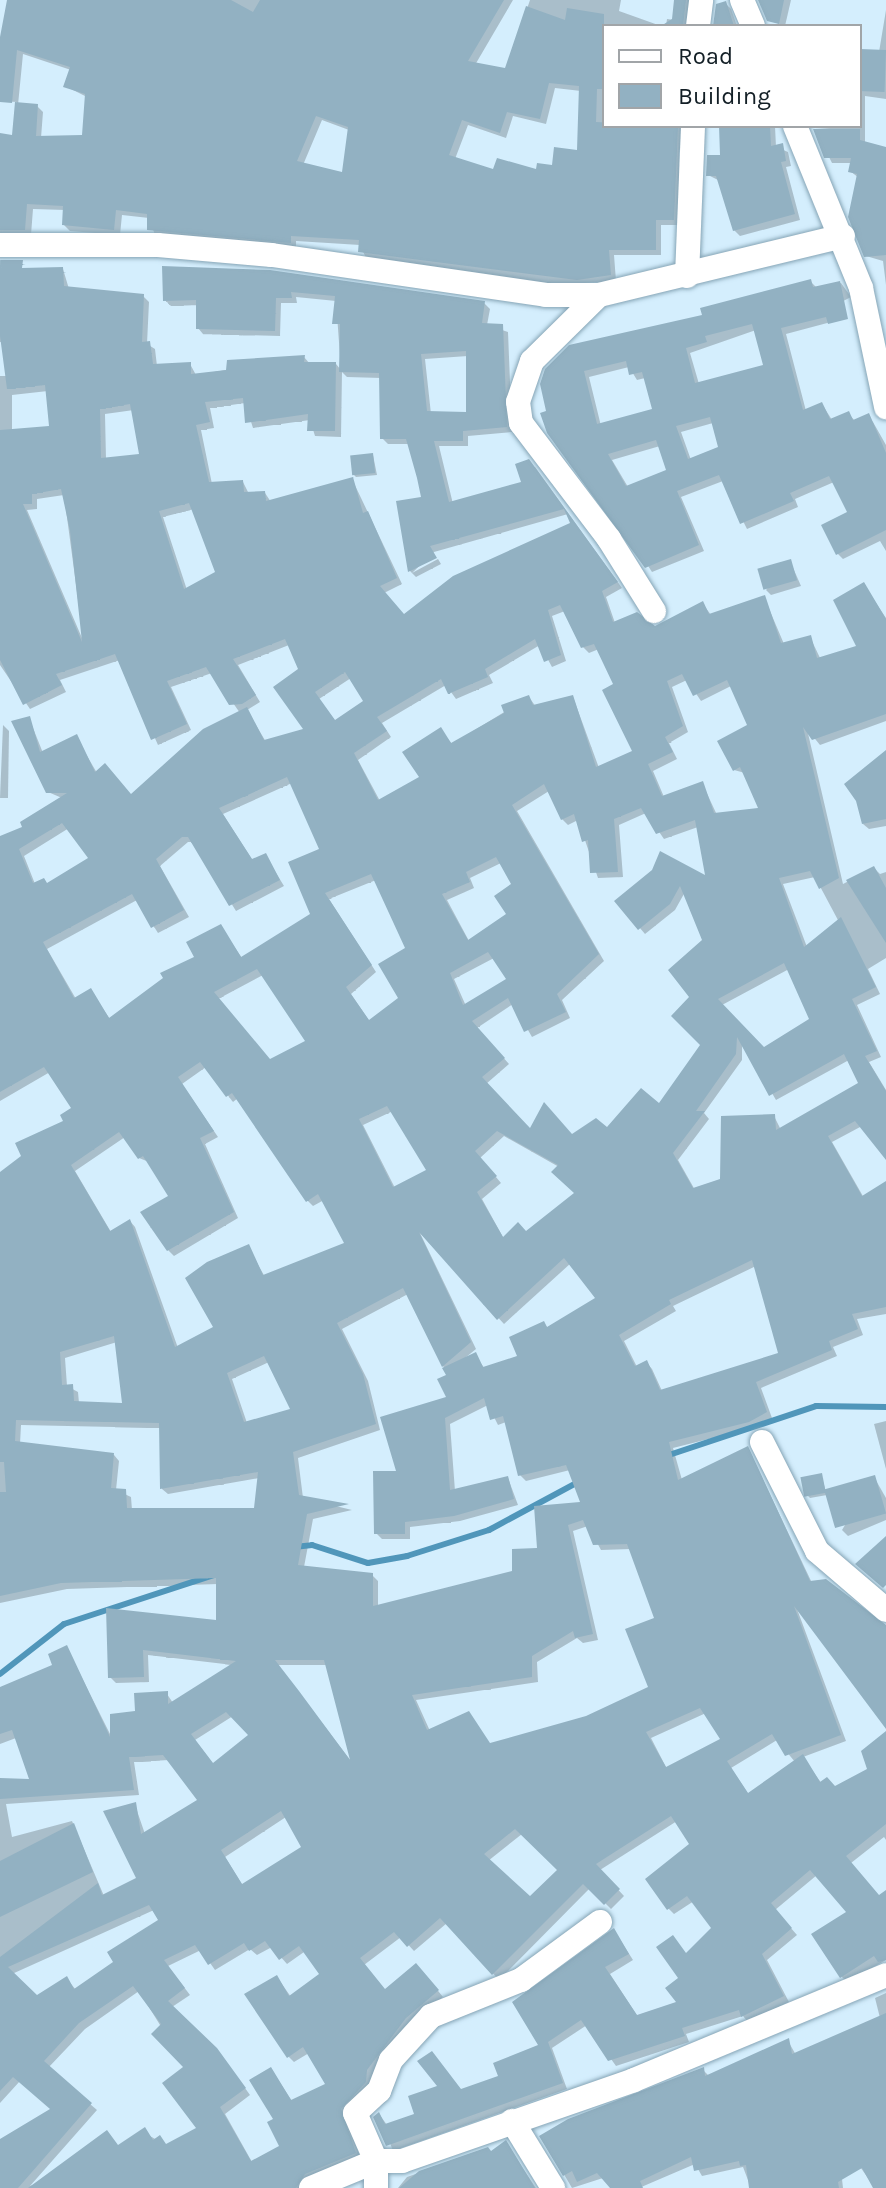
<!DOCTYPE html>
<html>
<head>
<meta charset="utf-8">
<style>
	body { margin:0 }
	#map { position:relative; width:886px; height:2188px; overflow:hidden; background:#d4eefd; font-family:Karla,sans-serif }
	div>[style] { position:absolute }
	.shadow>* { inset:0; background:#0003 }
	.stream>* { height:6px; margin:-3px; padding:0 3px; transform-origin:3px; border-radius:3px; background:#5096ba }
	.building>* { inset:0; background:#92b1c2; transform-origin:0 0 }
	.roads { filter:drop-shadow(0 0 2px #85a4b5) drop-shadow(0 0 2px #85a4b5) }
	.street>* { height:24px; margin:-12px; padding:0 12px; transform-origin:12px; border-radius:12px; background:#fff }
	span { translate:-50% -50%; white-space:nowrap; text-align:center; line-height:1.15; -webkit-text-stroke:6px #fff; paint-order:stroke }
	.legend { position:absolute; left:602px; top:24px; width:260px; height:104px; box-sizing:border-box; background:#fff; border:2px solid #a1a5a8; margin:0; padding:10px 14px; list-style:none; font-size:24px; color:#131f26 }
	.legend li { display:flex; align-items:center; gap:16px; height:40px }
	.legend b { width:40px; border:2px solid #a1a5a8 }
</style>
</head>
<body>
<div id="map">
	<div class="shadow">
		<i style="clip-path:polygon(evenodd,10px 0,513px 0,475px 65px,506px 71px,530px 0,621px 0,619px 11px,661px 26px,604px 26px,604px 126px,686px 126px,679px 152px,679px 225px,661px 225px,661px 255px,614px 255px,616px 281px,554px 285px,366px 258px,360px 245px,296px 241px,296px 248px,155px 235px,149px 218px,122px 215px,120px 235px,70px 231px,64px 225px,65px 210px,33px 209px,31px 235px,0 238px,0 135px,14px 137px,17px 102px,0 101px,0 49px,10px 0,23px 54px,71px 70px,65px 86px,87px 97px,83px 137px,41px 138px,43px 112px,37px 106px,18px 105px,23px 54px,10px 0,555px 88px,581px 91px,579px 152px,538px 172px,495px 172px,455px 159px,468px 125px,506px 138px,513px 116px,546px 124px,555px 88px,10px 0,322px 120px,349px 130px,344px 174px,303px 165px,322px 120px)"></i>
		<i style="clip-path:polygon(676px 0,694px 0,690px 26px,666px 26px,667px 19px,674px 20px)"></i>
		<i style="clip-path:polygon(760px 0,791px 0,785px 26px,769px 20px)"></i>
		<i style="clip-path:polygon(725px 3px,731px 9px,737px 26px,715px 26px)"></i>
		<i style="clip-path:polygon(886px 10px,886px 99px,865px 96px,865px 143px,886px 149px,886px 285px,883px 261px,866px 256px,859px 178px,850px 171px,852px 163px,832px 163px,815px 129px,860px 126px,860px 51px,879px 52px)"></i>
		<i style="clip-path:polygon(721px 126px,775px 126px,776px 147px,788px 152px,791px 166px,786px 167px,800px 220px,740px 236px,734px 230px,720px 181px,708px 175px,722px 157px)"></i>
		<i style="clip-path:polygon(evenodd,164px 268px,484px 303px,490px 309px,487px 325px,508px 332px,512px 432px,468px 436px,468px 446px,439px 446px,453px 504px,524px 484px,535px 467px,622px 588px,606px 597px,615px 623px,655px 628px,703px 604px,711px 615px,764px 597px,784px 644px,810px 637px,821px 660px,859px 648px,864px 585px,886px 618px,886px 721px,820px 745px,807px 729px,843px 884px,874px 868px,880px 874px,886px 872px,886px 958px,868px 969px,880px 994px,857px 1005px,881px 1057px,869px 1062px,886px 1090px,886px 1156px,862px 1126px,832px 1142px,864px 1198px,886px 1183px,886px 1314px,857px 1319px,863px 1335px,833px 1347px,837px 1356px,761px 1388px,772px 1418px,756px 1427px,673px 1448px,682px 1480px,748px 1448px,812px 1583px,886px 1626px,886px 1723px,797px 1609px,846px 1741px,803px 1757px,822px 1784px,835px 1788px,869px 1770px,886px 1734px,886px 1840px,884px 1837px,851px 1863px,879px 1898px,886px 1892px,886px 1960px,847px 1982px,841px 1976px,849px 1912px,817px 1875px,775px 1910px,797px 1935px,767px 1960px,789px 2002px,748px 2022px,743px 2016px,686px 2034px,689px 2042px,616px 2066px,587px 2025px,552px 2048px,567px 2089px,393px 2151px,379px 2114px,387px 2125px,417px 2115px,500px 2077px,541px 2046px,614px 1930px,633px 1960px,610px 1974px,638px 2017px,679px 2003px,687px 1955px,714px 1928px,694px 1901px,674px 1914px,668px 1908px,692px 1844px,677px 1821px,600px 1870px,624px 1896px,611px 1909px,590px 1888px,499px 1980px,447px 1923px,414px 1951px,401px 1937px,364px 1965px,385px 1991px,422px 1971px,443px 1997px,411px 2024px,371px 2089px,345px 2116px,361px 2159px,304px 2188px,0 2188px,0 2145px,53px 2110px,20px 2081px,0 2103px,0 1780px,31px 1781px,16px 1738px,0 1744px,0 1689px,55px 1666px,67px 1648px,112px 1738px,137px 1712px,167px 1694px,173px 1703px,233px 1665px,148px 1655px,149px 1682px,116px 1683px,110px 1677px,108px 1610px,218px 1622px,218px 1584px,67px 1589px,0 1603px,0 1175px,66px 1122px,74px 1109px,50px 1072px,0 1101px,0 839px,25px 828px,62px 798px,48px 792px,29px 718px,43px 753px,76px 737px,97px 773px,132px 796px,240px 713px,212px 673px,171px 687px,191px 730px,158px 745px,120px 660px,60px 680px,66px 692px,30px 709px,0 665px,0 376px,8px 376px,4px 342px,0 342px,0 271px,63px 269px,69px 289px,143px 296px,149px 302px,147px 344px,155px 349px,157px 366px,190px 364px,196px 375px,304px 357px,310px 364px,336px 364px,341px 370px,336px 301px,296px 297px,297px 303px,281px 303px,280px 336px,203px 334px,198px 328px,198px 305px,171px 306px,165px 300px,164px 268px,468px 356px,468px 414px,431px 414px,425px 359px,468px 356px,164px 268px,342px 372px,347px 377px,381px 378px,382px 438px,388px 444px,409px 444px,423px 499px,398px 503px,410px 571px,416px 577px,441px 564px,438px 559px,412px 573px,434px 552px,568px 514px,572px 525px,404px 616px,384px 593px,402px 584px,352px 479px,271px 502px,265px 493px,249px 494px,243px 482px,212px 484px,201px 430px,214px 428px,210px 408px,245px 403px,253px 428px,310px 420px,315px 436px,341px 437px,342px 372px,164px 268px,48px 391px,51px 428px,12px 431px,12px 395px,48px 391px,164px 268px,134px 410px,142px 456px,106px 459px,105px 414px,134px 410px,164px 268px,64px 495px,83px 637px,82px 638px,27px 510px,37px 509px,37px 499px,64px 495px,164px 268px,194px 509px,218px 573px,187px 590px,163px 517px,194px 509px,164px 268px,565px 611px,583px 647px,589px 653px,599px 649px,616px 685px,635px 751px,599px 768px,573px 697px,536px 707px,529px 697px,452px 744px,441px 730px,422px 778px,380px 801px,358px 760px,391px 737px,382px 723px,446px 685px,456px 699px,493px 683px,489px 675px,540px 645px,552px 667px,566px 661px,552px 616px,565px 611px,164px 268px,289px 645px,301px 670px,307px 730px,266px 742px,247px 710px,260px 702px,238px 665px,289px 645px,164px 268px,351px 678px,366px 702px,336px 722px,319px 699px,351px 678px,164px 268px,687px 680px,701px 701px,731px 686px,750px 726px,734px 770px,745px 773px,761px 810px,717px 815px,702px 783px,664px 797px,653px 771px,677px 759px,669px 743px,688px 732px,672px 687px,687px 680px,164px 268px,292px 783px,322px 850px,312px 914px,242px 958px,220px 926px,197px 958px,110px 1019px,90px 990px,76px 999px,47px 949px,137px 900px,158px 933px,189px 917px,160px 866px,188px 842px,193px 842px,236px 911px,284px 886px,265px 855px,253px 861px,223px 814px,292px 783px,164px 268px,549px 791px,562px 819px,568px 825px,578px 820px,598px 878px,623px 877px,619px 825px,646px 813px,664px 839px,698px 827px,707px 879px,617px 901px,645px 934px,675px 910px,685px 892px,705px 941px,691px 997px,702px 1045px,659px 1106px,607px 1130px,572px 1136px,530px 1131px,486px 1084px,509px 1064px,477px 1028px,513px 1004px,532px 1037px,570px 1018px,562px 1000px,604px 961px,517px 811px,549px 791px,164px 268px,69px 828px,91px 858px,48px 885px,35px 884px,24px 856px,69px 828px,164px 268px,501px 863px,514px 885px,509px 915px,469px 941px,447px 900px,474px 888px,470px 878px,501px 863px,164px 268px,815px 877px,839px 922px,807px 947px,783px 884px,815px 877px,164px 268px,376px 880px,407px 949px,401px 999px,370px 1022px,351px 994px,376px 972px,329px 899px,376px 880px,164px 268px,494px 958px,509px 979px,466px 1006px,454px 979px,494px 958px,164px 268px,789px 969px,812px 1020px,764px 1050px,722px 1005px,789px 969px,164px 268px,263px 975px,308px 1042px,270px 1061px,218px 999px,263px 975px,164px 268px,742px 1042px,776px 1100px,849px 1060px,860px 1084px,781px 1130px,774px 1116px,722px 1180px,695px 1190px,678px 1160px,709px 1119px,704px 1113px,742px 1060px,742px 1042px,164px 268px,206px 1067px,233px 1102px,238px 1098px,307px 1200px,313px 1206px,324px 1200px,346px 1244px,265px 1277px,248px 1247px,216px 1328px,178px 1348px,135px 1227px,130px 1221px,111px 1232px,75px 1171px,125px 1137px,139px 1158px,149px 1162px,171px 1197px,168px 1250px,174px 1256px,238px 1218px,205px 1144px,218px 1137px,182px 1084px,206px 1067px,164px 268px,393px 1111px,429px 1170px,395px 1188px,363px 1125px,393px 1111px,164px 268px,504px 1136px,559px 1167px,577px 1193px,526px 1233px,504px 1239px,482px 1199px,501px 1183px,480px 1158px,504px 1136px,164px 268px,420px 1233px,504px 1324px,571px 1263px,598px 1299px,548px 1328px,544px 1324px,520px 1357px,485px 1369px,475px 1355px,465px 1358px,476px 1349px,420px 1233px,164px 268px,756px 1266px,781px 1354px,662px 1391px,652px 1369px,647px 1363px,637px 1367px,624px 1341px,676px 1311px,673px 1306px,756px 1266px,164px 268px,408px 1294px,448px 1376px,448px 1398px,399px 1473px,376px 1533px,382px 1539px,410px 1539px,410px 1527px,460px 1521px,518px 1505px,508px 1478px,455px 1491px,450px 1424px,488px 1405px,498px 1425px,506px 1422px,520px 1475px,526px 1481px,570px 1470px,583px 1504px,514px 1573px,378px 1607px,378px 1581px,372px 1575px,304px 1567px,313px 1519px,352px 1510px,303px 1498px,298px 1458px,380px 1430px,368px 1381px,342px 1329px,408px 1294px,164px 268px,117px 1342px,124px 1405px,79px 1403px,78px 1392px,67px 1386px,65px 1358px,117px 1342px,164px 268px,269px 1362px,293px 1410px,247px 1423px,232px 1379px,269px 1362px,164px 268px,21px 1425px,161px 1428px,162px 1489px,168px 1494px,259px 1478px,256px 1510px,132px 1510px,131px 1497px,116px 1490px,119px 1461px,114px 1455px,20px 1444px,21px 1425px,164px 268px,588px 1526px,601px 1550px,631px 1549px,657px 1619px,651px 1688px,586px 1718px,491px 1744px,430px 1731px,416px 1700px,538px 1682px,537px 1662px,577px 1638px,583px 1643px,598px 1640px,573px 1531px,588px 1526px,164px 268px,278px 1665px,327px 1665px,354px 1765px,278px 1665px,164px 268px,706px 1713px,723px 1739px,667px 1769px,651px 1738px,706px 1713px,164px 268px,233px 1716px,251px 1735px,214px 1765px,195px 1740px,233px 1716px,164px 268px,777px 1740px,795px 1762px,749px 1795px,731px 1768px,777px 1740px,164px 268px,169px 1760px,200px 1800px,145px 1834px,135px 1805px,139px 1879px,104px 1896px,72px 1821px,12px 1837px,6px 1804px,139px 1795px,134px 1762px,169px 1760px,164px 268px,286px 1817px,304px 1848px,243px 1886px,225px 1857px,286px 1817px,164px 268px,522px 1834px,559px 1870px,530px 1899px,488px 1861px,522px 1834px,164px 268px,154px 1910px,160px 1921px,116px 1963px,76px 1990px,67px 1979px,36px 1998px,12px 1974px,154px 1910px,164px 268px,272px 1947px,287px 1964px,304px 1952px,321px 1974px,291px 1997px,277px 1977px,288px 2056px,294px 2062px,309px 2053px,327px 2085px,292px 2101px,271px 2069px,281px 2147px,252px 2162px,225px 2114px,250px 2095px,222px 2056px,172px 2007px,190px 1995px,168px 1966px,201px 1950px,215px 1970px,250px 1949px,257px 1955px,272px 1947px,164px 268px,139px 1991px,186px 2067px,199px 2128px,167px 2146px,150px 2136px,30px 2186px,97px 2110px,48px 2068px,85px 2029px,139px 1991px)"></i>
		<i style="clip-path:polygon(evenodd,810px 281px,817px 288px,841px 283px,851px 297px,826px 310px,831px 322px,786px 334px,806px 411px,822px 404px,832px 420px,848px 413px,855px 421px,867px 416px,873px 422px,886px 445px,886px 551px,880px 541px,843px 559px,837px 553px,850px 513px,834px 482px,795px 499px,798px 507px,747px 529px,723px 481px,681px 497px,704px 551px,652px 572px,549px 412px,542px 384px,704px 317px,810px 281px,756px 330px,765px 367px,699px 384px,690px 353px,756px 330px,810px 281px,629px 367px,637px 380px,645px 378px,654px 410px,601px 426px,589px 377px,629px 367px,810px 281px,713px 423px,720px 448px,691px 460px,681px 432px,713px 423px,810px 281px,660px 446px,669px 472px,628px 487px,612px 460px,660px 446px)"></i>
		<i style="clip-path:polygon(373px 455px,377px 475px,356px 477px,354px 475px)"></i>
		<i style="clip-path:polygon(790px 561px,801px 586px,771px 595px,766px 590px)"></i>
		<i style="clip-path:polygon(3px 725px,9px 731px,8px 798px,0 798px)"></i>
		<i style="clip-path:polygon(886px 757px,886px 826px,869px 829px,863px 824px)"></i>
		<i style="clip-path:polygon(886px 1421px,886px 1469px,874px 1424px)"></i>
		<i style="clip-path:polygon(821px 1475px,827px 1495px,810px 1498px,808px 1496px)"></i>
		<i style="clip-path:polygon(874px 1477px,886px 1498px,886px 1520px,848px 1536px,842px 1530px)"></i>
		<i style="clip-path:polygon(886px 1993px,886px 2188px,875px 2188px,837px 2134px,843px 2188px,751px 2188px,743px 2167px,702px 2176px,695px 2164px,639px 2188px,611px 2188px,603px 2178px,572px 2188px,542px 2137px,703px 2070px,710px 2077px,788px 2041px,796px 2055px,880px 2018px,875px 1998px)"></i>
		<i style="clip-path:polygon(506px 2143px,536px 2188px,398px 2188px,407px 2177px,488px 2149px,492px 2153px)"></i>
	</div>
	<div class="stream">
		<i style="left:666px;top:1456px;width:158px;rotate:-18.4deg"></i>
		<i style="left:816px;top:1406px;width:70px;rotate:0.8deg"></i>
		<i style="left:294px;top:1547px;width:18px;rotate:-6deg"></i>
		<i style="left:312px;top:1545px;width:59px;rotate:17.8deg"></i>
		<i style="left:368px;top:1563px;width:40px;rotate:-10deg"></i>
		<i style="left:407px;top:1556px;width:86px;rotate:-17.6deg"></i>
		<i style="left:489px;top:1530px;width:101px;rotate:-28.3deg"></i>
		<i style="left:0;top:1674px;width:81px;rotate:-38deg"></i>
		<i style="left:64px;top:1624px;width:158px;rotate:-18.1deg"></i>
	</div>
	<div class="building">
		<i style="clip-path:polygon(evenodd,7px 0,231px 0,253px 12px,260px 0,504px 0,468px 61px,505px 68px,526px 6px,565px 20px,567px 8px,604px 14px,604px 89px,597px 89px,596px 122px,678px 126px,674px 220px,656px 220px,656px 250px,609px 250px,611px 275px,577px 280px,358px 252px,359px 240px,291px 236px,291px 243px,147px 230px,147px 214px,116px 210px,114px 230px,62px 225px,63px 206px,27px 204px,25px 230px,0 230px,0 133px,12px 135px,15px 102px,38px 104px,36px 136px,82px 135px,85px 94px,63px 87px,70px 67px,17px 50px,12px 103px,0 102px,0 37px,7px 0,549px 83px,579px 86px,577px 150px,554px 147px,552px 165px,537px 163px,536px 169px,497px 158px,493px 169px,449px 155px,462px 120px,500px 133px,507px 112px,540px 119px,549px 83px,7px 0,316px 116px,348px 127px,342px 172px,297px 161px,316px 116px)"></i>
		<i style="clip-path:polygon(674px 0,686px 0,683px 26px,661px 26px,672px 19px)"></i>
		<i style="clip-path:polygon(758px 0,784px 0,779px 24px,767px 21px)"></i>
		<i style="clip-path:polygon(726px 1px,734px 26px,713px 26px,716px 4px)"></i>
		<i style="left:860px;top:49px;width:26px;height:42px;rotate:2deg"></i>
		<i style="clip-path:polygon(719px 126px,770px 126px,771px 146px,783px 143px,786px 161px,781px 162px,795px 214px,733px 231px,716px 176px,706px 176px,707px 155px,720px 155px)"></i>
		<i style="clip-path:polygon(813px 129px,860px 129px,860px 140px,886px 147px,886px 255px,864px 257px,848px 217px,857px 174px,848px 172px,851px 158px,824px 158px)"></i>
		<i style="clip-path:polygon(evenodd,0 260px,23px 260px,22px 268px,63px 267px,64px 286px,144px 294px,142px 342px,150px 341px,153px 364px,191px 362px,191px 374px,226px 370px,227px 360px,305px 355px,304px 362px,336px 362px,335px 431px,307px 431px,308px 414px,245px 423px,243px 398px,205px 402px,210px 422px,196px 425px,209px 482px,243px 480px,244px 492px,265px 491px,266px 501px,353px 477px,363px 513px,368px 511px,397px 578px,380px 586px,404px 614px,453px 576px,570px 523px,564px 509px,430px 546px,437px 558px,408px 572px,396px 501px,421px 497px,417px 478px,406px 439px,380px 439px,379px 373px,339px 372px,340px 324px,332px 324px,335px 296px,291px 292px,292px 298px,276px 298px,275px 331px,196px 329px,196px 300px,163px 301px,162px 266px,270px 270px,485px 301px,482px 323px,503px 324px,507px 427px,463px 431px,463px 441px,434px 441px,449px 502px,521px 482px,515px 464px,529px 459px,618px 582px,602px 591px,613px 622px,637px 612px,655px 626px,703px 601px,709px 614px,765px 595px,781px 643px,811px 635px,817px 658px,856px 646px,833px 600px,864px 582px,886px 619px,886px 714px,812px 740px,803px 727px,839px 878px,819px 889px,810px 871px,779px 878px,804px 947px,841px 917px,876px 987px,852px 999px,877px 1051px,865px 1056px,886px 1091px,886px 1160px,855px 1121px,828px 1136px,862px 1196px,886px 1181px,886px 1307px,852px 1314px,858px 1329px,829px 1341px,832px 1350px,756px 1382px,767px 1412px,749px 1422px,669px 1442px,678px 1480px,748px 1446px,810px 1581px,826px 1579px,886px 1625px,886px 1729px,794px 1606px,841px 1735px,785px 1756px,772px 1734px,727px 1761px,748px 1793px,803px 1754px,820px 1782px,827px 1777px,835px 1786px,867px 1769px,861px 1751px,886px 1731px,886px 1824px,846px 1856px,879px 1895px,886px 1890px,886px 1960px,878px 1962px,874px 1956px,840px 1978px,811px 1934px,846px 1912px,810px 1870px,771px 1903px,792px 1928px,762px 1954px,784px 1996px,741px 2017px,739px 2010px,682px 2028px,685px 2036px,608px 2061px,581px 2020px,548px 2042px,563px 2083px,386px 2146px,373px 2117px,379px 2112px,385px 2124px,414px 2114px,408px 2096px,437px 2086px,417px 2061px,432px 2051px,461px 2089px,498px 2076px,493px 2063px,538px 2045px,512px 2002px,614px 1928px,629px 1954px,605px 1967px,637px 2015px,676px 2002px,665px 1988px,678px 1978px,656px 1947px,673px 1935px,686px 1953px,711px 1928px,687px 1896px,667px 1910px,645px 1879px,689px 1844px,671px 1816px,596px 1864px,620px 1889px,604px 1905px,583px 1884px,492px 1975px,440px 1918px,407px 1947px,394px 1932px,360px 1958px,385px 1989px,416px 1963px,439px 1990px,406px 2018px,367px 2070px,366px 2082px,341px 2109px,356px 2153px,305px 2174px,296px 2188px,28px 2188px,107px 2130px,118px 2145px,145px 2127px,153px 2140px,160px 2135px,166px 2144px,196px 2128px,162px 2083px,183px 2067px,151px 2034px,161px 2024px,133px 1986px,79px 2023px,44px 2061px,92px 2103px,18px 2188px,0 2188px,0 2139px,50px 2109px,13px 2077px,0 2091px,0 1957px,98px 1883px,102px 1895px,136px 1878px,103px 1811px,136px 1802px,141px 1834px,197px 1800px,163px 1755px,129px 1757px,134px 1790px,0 1799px,0 1778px,29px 1779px,12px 1730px,0 1734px,0 1687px,52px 1665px,48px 1654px,67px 1645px,110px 1737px,110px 1714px,135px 1711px,134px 1693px,168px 1691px,168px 1704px,236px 1661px,143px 1650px,144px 1677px,108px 1678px,106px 1608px,216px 1620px,216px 1578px,61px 1583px,0 1596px,0 1492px,6px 1492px,4px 1462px,0 1462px,0 1172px,21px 1156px,15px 1143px,63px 1121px,60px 1115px,71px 1108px,44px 1067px,0 1092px,0 836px,22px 827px,20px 822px,67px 793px,46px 793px,11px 721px,30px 716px,40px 752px,77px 734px,95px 772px,105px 763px,131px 794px,203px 729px,247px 707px,264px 740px,303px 729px,273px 687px,298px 669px,285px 639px,233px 659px,256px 695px,242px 704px,229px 705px,206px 667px,167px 681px,187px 724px,151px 740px,115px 654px,56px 674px,62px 685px,23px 705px,0 660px,0 430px,49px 426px,45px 385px,7px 389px,0 336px,0 260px,466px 351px,466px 412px,427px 411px,421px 354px,466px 351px,0 260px,130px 404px,139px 454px,101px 458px,100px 409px,130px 404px,0 260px,61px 489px,70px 531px,82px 642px,23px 504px,32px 504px,32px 494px,61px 489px,0 260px,189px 503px,215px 572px,184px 589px,159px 511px,189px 503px,0 260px,560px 605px,581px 648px,594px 644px,613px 684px,602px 690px,632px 751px,596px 767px,573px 695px,533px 705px,529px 695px,501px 705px,504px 713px,451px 743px,441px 727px,402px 752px,419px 777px,378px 800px,354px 753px,387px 731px,377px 717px,441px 679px,448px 694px,488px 677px,485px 669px,535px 639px,544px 662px,561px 655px,548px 610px,560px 605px,0 260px,345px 672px,363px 701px,335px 720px,315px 692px,345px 672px,0 260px,682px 674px,693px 696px,727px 680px,747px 725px,717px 741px,733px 771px,740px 767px,758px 808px,714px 813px,703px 781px,662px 796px,648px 764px,673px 752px,665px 737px,683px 726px,667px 681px,682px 674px,0 260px,287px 777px,319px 849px,288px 862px,310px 914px,241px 957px,221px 924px,186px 942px,194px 957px,160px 973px,163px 978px,109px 1018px,91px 988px,74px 998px,43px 942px,132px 894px,151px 928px,184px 910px,156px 859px,182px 837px,188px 837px,229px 906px,280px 880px,266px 853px,252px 859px,219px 808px,287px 777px,0 260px,544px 784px,561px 820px,574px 814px,582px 842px,588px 840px,590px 873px,618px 872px,614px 819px,641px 808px,656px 834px,695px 820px,705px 875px,660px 851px,652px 870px,614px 901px,638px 930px,670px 904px,680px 886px,702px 940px,668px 970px,689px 997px,671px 1016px,700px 1045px,659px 1103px,641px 1088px,607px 1127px,596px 1118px,572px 1134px,544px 1102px,530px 1128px,482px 1077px,505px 1058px,472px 1021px,508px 998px,524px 1032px,566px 1012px,557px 994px,599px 954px,512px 805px,544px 784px,0 260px,62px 823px,88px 858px,47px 883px,44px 878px,33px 883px,19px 849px,62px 823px,0 260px,496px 857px,511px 884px,494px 896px,506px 914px,468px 940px,442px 894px,470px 882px,466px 872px,496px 857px,0 260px,371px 874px,405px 948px,378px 964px,398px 998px,369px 1020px,346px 987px,372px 965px,325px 893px,371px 874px,0 260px,488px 952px,506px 979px,463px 1005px,450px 973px,488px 952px,0 260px,784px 963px,809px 1019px,764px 1047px,718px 999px,784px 963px,0 260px,257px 969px,305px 1041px,270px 1059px,214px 992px,257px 969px,0 260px,737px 1037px,769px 1096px,844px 1054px,858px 1083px,776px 1130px,775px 1114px,721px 1116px,720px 1179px,693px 1188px,673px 1153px,705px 1111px,696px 1111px,736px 1054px,737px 1037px,0 260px,200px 1062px,226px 1097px,232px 1093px,306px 1202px,318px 1194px,344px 1243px,263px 1275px,249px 1244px,207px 1262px,185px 1278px,213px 1327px,175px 1347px,130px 1219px,110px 1231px,71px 1165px,119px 1132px,138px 1159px,143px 1156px,168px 1196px,140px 1212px,167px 1251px,234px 1212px,200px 1138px,214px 1131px,178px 1077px,200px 1062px,0 260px,387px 1106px,426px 1170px,393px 1187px,359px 1119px,387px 1106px,0 260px,497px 1131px,558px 1165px,551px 1172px,574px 1193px,526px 1231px,518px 1222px,503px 1237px,477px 1192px,497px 1176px,475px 1151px,497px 1131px,0 260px,419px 1232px,497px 1320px,564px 1258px,595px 1298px,547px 1327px,544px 1321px,509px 1337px,517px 1356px,483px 1367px,476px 1352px,442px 1368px,446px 1375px,437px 1379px,446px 1397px,380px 1417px,396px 1471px,373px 1471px,374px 1534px,405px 1534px,405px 1522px,454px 1516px,514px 1499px,508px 1476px,450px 1490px,445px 1418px,484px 1398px,490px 1420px,503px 1416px,518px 1476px,566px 1465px,580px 1502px,534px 1506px,537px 1548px,512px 1549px,512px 1571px,373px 1606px,373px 1573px,298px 1565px,307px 1514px,349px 1504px,299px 1495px,293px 1452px,376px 1424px,363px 1374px,337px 1323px,403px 1288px,442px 1367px,471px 1342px,419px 1232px,0 260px,752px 1260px,778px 1353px,660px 1390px,647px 1360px,635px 1366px,619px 1335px,671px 1304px,669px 1300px,752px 1260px,0 260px,114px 1336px,122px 1403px,74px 1401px,73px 1384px,62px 1385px,60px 1352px,114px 1336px,0 260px,264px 1356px,290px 1409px,244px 1422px,227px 1373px,264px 1356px,0 260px,16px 1420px,159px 1423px,160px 1489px,258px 1472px,254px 1508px,127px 1508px,126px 1489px,111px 1488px,114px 1453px,15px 1441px,16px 1420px,0 260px,583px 1520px,593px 1545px,627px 1544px,654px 1618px,625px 1629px,648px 1687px,586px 1716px,490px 1743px,469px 1711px,427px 1730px,412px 1695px,532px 1677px,532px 1656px,573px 1631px,575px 1638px,593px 1634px,568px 1525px,583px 1520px,0 260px,275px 1660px,324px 1660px,350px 1760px,299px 1691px,275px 1660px,0 260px,700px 1708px,720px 1739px,666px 1767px,646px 1732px,700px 1708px,0 260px,226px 1712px,248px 1735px,213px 1763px,191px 1734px,226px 1712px,0 260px,281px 1811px,301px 1847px,242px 1884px,221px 1850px,281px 1811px,0 260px,515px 1829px,557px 1870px,530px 1896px,484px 1854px,515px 1829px,0 260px,149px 1905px,158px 1920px,107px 1952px,113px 1962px,74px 1989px,67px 1976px,37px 1995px,8px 1967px,149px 1905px,0 260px,265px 1941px,279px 1960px,299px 1946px,319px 1974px,289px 1996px,277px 1975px,244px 1994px,287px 2058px,303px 2047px,325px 2084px,291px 2100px,271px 2067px,249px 2080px,273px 2119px,267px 2122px,279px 2146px,251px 2161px,220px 2107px,246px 2088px,217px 2048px,168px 2001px,185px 1988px,164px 1960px,195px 1945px,208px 1965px,244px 1943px,249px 1951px,265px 1941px)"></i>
		<i style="clip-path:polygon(evenodd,811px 279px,813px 287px,840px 281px,848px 319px,828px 324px,826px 317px,781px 328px,803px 410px,822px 402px,830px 419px,849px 411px,853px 420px,869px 413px,886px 453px,886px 530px,836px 555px,821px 525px,847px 512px,829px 476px,790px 493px,794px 501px,740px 524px,719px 475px,677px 491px,699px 545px,645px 568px,547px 433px,540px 413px,546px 411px,540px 384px,545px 369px,569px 345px,702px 315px,700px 308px,811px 279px,752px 324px,763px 365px,695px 383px,686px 348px,707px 342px,705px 336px,752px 324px,811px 279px,626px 361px,629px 375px,642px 372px,652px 409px,597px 424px,584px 371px,626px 361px,811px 279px,710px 417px,718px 447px,688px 459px,676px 426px,710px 417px,811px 279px,656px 440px,666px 470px,626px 486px,608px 454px,656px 440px)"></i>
		<i style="left:373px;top:453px;width:20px;height:23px;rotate:84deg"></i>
		<i style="left:791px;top:559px;width:22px;height:35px;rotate:74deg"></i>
		<i style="clip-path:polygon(886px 750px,886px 819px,862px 824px,856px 801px,844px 784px)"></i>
		<i style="clip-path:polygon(874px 866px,886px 888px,886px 943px,846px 880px)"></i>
		<i style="left:822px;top:1473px;width:20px;height:22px;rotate:79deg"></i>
		<i style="left:875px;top:1475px;width:40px;height:53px;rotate:74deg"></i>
		<i style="clip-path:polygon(886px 1536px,886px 1585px,883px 1588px,855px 1564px)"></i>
		<i style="clip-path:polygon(74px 1823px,93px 1872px,0 1917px,0 1861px)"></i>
		<i style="clip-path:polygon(886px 2013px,886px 2188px,873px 2188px,862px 2168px,838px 2182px,839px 2188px,749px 2188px,746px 2165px,740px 2166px,739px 2161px,694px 2171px,691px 2157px,640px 2181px,643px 2188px,610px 2188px,597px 2173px,577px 2182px,572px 2171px,563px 2176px,539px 2136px,568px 2119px,704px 2067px,705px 2076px,789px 2038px,792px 2054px)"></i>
		<i style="clip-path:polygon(506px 2140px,535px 2188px,399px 2188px,419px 2171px,488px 2147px,491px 2151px)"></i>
	</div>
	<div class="roads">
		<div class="street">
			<i style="left:742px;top:0;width:28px;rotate:67deg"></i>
			<i style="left:698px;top:26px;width:26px;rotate:-83deg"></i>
			<i style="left:795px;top:126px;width:175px;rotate:67.8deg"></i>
			<i style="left:861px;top:288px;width:122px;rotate:78.1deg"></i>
			<i style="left:0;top:245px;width:158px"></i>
			<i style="left:158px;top:245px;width:114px;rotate:5deg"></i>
			<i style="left:272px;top:255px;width:277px;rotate:8.3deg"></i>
			<i style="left:546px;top:295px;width:53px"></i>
			<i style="left:599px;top:295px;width:251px;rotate:-13.6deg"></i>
			<i style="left:687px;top:276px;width:150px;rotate:-87.7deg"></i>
			<i style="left:599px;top:295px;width:94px;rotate:135.4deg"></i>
			<i style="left:532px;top:361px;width:43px;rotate:108.9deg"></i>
			<i style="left:518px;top:402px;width:21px;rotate:82deg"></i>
			<i style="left:521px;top:423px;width:146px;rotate:52.8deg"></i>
			<i style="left:609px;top:539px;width:85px;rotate:58deg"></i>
			<i style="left:762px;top:1442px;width:122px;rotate:63.2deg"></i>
			<i style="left:817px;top:1551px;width:91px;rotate:40.5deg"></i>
			<i style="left:512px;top:2121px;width:79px;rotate:58.5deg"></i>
			<i style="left:311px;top:2188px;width:70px;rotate:-22.6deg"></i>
			<i style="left:376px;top:2161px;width:26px"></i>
			<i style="left:402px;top:2161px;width:246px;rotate:-19.2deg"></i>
			<i style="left:634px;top:2080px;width:273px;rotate:-22.6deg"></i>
			<i style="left:376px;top:2188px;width:27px;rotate:-90deg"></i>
			<i style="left:376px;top:2161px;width:52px;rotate:-113.6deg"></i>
			<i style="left:355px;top:2113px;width:33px;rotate:-43deg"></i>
			<i style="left:379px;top:2091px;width:33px;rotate:-69deg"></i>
			<i style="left:391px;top:2060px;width:59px;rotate:-47.7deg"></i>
			<i style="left:431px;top:2016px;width:97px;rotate:-21.8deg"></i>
			<i style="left:521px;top:1980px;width:98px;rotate:-36.3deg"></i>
		</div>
	</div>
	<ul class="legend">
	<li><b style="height:10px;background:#fff"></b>Road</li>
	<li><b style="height:22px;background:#92b1c2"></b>Building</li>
	</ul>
</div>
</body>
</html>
